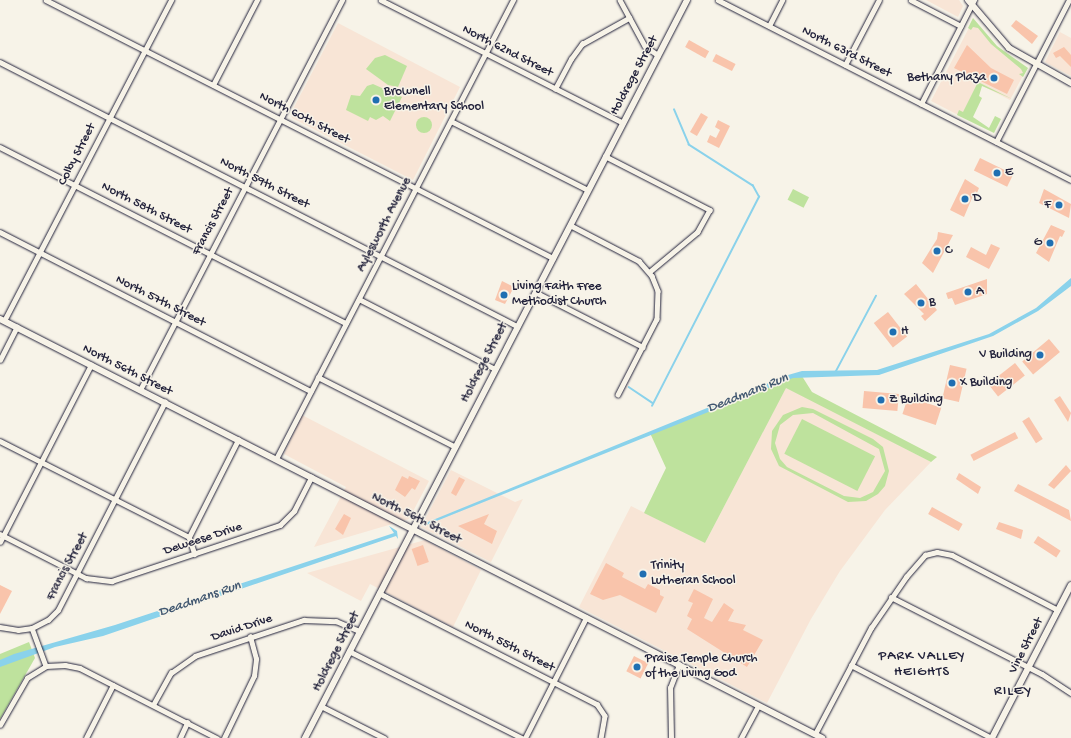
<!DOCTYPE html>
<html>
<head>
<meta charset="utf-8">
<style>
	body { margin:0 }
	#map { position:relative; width:1071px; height:738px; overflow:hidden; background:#f7f3e8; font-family:"Gochi Hand",sans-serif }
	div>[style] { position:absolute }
	.built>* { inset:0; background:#f8e5d6 }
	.green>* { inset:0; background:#bee29d; transform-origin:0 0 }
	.round { border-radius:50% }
	.water>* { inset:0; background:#8ad2eb }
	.stream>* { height:1.5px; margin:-0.75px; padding:0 0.75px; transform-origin:0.75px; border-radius:0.75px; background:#8ad2eb }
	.building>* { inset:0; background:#f9c4ab; transform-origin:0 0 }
	.roads { filter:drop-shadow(0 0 1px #22223b) drop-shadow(0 0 1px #22223b) }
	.minor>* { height:4.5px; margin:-2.25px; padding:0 2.25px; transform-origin:2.25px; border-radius:2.25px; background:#f7f3e8 }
	.secondary>* { height:6px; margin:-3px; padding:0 3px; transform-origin:3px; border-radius:3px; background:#f7f3e8 }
	.dots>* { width:11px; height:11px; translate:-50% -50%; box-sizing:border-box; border:2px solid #f7f3e8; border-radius:50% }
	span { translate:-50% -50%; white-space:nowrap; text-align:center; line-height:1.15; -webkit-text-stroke:3px #f7f3e8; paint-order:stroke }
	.street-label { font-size:13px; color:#22223b }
	.poi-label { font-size:13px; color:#22223b }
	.right { translate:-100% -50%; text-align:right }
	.left { translate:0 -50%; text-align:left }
	.water-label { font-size:14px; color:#415770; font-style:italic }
	.neighbourhood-label { font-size:14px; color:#22223b; letter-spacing:1px }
	.quarter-label { font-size:15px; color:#22223b; letter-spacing:1px }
</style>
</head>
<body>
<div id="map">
	<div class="built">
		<i style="clip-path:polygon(926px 0,959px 0,963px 6px,958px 17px)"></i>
		<i style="clip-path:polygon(973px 20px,1003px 53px,1027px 68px,1010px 100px,979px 84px,962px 117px,931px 101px)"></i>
		<i style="clip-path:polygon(338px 23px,460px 87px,413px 180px,292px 118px,291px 113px)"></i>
		<i style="clip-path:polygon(1060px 32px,1071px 38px,1071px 76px,1045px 62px)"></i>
		<i style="clip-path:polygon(786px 387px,931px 462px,885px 510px,840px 571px,811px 619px,767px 703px,579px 607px,631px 506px,705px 543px)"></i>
		<i style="clip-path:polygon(302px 415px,429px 481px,409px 519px,314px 547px,346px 487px,284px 454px)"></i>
		<i style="clip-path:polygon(451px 470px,515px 502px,523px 499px,491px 562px,421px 527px)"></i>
		<i style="clip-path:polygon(425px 540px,481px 570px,453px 627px,370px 584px,361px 601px,307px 573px)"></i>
	</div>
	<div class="green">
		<i style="clip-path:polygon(973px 18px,997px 46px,1028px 68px,1023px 77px,1019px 74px,1023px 73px,1021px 69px,991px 44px,978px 28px,973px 27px,971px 30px,968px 28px)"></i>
		<i style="clip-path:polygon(385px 55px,407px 66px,398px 87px,388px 85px,366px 69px,375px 58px)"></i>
		<i style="clip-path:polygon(978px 82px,1012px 99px,982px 86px,979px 96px,982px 98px,973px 117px,989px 128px,995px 116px,1001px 119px,994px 133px,957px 115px,959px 110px,963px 112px)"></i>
		<i style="clip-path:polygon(373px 84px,402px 97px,390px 121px,383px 116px,376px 120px,370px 117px,368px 121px,346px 110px,351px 95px,360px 96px,367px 86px)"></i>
		<i class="round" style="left:416px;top:117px;width:16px;height:16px"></i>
		<i style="left:793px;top:189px;width:18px;height:12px;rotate:27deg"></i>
		<i style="clip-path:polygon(800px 373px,812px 392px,937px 457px,931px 462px,786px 388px,705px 543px,644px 513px,666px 468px,650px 433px)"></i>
		<i style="clip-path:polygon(evenodd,802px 407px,813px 409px,873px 439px,883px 447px,889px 471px,885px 486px,878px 494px,866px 501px,848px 502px,779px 466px,771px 449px,772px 431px,783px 415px,802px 407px,813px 413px,879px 449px,885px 471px,873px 492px,860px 498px,844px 496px,787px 467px,780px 459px,775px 443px,780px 425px,793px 415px,813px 413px)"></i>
		<i style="left:802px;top:419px;width:82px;height:39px;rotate:27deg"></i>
		<i style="clip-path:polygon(29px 642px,35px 658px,0 719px,0 654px)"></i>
	</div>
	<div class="water">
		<i style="clip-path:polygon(1071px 278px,1071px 286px,1038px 311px,993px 336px,879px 375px,793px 378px,424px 526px,423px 524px,788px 375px,802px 371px,877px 370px,989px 334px,1036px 308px)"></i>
		<i style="clip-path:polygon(389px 526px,397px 531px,398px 539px,396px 536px,103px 636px,55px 647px,0 667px,0 660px,14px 654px,115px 625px,394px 533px)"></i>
	</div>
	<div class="stream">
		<i style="left:835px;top:373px;width:87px;rotate:-62deg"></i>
		<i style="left:629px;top:387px;width:29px;rotate:34deg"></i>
		<i style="left:652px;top:406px;width:235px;rotate:-62.9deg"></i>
		<i style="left:759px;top:197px;width:13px;rotate:-119deg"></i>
		<i style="left:753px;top:186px;width:76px;rotate:-147.4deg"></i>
		<i style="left:689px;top:145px;width:38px;rotate:-113deg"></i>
	</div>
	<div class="building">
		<i style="clip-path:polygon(1016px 20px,1038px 36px,1032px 44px,1011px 26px)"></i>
		<i style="left:689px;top:40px;width:23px;height:8px;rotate:29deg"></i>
		<i style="clip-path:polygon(967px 45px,991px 68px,1014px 80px,1007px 94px,954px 68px)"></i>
		<i style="clip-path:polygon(1064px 47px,1071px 55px,1071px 67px,1060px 56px,1056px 58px,1053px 53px)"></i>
		<i style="left:716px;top:54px;width:22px;height:8px;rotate:27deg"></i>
		<i style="left:701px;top:113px;width:8px;height:22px;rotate:30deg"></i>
		<i style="clip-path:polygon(718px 120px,730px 126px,719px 148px,707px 142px,710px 135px,716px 138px,720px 130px,715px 127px)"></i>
		<i style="left:980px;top:158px;width:37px;height:14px;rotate:26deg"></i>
		<i style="clip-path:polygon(965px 179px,979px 188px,977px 193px,975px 191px,964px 217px,950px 210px)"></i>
		<i style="clip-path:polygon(1044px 189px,1071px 204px,1069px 218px,1039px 203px)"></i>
		<i style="clip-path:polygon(1051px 225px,1065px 231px,1062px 237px,1060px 236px,1049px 262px,1036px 253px)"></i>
		<i style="clip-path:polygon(938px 232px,953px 235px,933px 273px,922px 263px,937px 239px)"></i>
		<i style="clip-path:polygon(991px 244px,1000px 248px,989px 269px,966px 257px,971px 247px,986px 255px)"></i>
		<i style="clip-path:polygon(987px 279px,987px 294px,955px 305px,952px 298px,948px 299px,946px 293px)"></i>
		<i style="clip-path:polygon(502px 281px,514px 287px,505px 304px,495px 300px)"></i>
		<i style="clip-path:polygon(916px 284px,937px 310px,925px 321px,921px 316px,924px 314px,904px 294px)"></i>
		<i style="left:888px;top:312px;width:31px;height:18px;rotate:52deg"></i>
		<i style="left:1049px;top:339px;width:17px;height:35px;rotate:50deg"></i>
		<i style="left:1015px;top:363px;width:16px;height:34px;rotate:52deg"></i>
		<i style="left:950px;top:365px;width:17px;height:34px;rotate:13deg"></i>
		<i style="left:864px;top:391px;width:35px;height:17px;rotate:5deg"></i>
		<i style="clip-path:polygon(1060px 396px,1071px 413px,1068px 422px,1054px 400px)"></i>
		<i style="left:908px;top:397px;width:35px;height:18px;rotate:18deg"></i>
		<i style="left:1029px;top:417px;width:26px;height:8px;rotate:58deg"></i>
		<i style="left:1015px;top:432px;width:7px;height:50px;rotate:63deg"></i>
		<i style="clip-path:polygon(1066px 465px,1071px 471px,1054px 489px,1048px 485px)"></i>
		<i style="clip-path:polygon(959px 473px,981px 487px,978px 494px,956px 479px)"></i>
		<i style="clip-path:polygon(402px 476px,408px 479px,409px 476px,420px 481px,415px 490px,412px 488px,405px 497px,395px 490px)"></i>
		<i style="clip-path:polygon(459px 477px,465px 480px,456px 496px,451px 493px)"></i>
		<i style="clip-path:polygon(1018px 484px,1069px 510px,1071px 521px,1014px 491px)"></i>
		<i style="left:932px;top:507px;width:35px;height:8px;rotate:29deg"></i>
		<i style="clip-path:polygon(344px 514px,351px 518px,343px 535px,335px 529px)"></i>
		<i style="clip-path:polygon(489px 514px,484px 524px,497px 531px,492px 544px,458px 526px)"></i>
		<i style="clip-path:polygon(999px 522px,1023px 530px,1021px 539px,996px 529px)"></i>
		<i style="left:1038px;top:536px;width:27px;height:8px;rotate:33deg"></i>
		<i style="left:423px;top:545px;width:18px;height:12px;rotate:71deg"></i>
		<i style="clip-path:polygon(606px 563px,624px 573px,622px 577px,645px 589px,648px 584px,660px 590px,660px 595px,664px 597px,656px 613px,620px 595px,603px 600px,590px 594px)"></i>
		<i style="clip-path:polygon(0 585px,12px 591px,0 614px)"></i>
		<i style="clip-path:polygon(694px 589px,713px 599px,704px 618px,712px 622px,724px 603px,734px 610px,728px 621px,746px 625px,743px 630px,763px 640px,747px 667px,687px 629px,692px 619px,687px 616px,693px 603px,688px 601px)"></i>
		<i style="left:634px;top:656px;width:16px;height:17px;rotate:27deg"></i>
	</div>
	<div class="roads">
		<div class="minor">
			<i style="left:46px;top:0;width:569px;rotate:26.97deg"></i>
			<i style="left:381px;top:0;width:271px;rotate:26.9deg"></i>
			<i style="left:620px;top:0;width:52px;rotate:61.5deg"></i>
			<i style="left:645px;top:46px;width:16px;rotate:35deg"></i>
			<i style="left:718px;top:0;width:396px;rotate:27deg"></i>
			<i style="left:911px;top:0;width:56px;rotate:27.5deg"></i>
			<i style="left:769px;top:26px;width:29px;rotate:-63deg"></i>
			<i style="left:0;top:62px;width:581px;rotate:27.05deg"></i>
			<i style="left:845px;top:65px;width:73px;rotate:-62.4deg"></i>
			<i style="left:213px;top:85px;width:96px;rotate:-62.6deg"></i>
			<i style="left:555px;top:89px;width:34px;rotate:-62deg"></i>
			<i style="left:571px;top:59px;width:19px;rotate:-54deg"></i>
			<i style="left:582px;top:44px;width:54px;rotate:-29deg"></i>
			<i style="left:921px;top:104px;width:117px;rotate:-63deg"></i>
			<i style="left:451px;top:121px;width:153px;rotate:26.7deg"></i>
			<i style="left:996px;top:142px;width:160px;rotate:-62.8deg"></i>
			<i style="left:0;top:147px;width:388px;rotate:27deg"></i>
			<i style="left:605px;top:156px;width:118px;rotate:27.2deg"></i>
			<i style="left:710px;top:210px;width:25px;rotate:119deg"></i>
			<i style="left:698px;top:232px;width:62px;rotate:140.2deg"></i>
			<i style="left:570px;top:225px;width:78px;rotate:27.6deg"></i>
			<i style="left:639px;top:261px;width:20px;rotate:49deg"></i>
			<i style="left:652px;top:276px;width:16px;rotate:68deg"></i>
			<i style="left:658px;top:291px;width:28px;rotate:92deg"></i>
			<i style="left:657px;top:319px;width:85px;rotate:117.2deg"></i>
			<i style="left:0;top:232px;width:349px;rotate:27.1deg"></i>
			<i style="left:535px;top:292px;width:121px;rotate:27deg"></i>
			<i style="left:359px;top:299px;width:153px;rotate:27.2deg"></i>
			<i style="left:4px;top:321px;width:362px;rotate:-62.5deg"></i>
			<i style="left:0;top:360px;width:37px;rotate:-63deg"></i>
			<i style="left:318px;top:377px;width:153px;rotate:26.9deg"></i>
			<i style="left:140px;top:390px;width:439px;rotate:-62.6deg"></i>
			<i style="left:0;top:441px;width:212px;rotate:26.9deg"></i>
			<i style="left:189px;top:537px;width:18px;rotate:71deg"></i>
			<i style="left:276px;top:459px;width:517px;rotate:-62.69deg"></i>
			<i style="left:0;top:534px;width:97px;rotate:27.1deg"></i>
			<i style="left:86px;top:578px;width:26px;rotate:7deg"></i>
			<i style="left:112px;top:581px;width:177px;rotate:-18.4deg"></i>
			<i style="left:280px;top:525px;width:20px;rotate:-45deg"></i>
			<i style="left:294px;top:511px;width:38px;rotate:-63deg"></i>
			<i style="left:189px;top:537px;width:109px;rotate:-63.2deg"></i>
			<i style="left:0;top:542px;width:199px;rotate:-62.8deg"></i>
			<i style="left:379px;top:593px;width:245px;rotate:27deg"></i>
			<i style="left:597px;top:704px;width:14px;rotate:56deg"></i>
			<i style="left:605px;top:716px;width:22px;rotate:100deg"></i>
			<i style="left:891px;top:597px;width:169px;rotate:27deg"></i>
			<i style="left:1042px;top:674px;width:35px;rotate:33deg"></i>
			<i style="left:0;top:627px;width:18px;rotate:9deg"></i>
			<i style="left:18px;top:630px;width:14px;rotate:-8deg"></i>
			<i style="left:32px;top:628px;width:18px;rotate:-27deg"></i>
			<i style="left:48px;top:620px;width:14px;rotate:-45deg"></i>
			<i style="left:58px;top:610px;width:234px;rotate:-62.8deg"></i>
			<i style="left:32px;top:628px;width:40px;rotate:69.8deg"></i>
			<i style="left:349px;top:651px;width:194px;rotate:26.7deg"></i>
			<i style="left:851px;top:665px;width:159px;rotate:27.4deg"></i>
			<i style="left:153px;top:705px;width:37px;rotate:-61deg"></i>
			<i style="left:171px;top:673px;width:29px;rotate:-35deg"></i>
			<i style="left:195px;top:656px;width:115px;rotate:-18.3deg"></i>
			<i style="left:304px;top:620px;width:32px;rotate:2deg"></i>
			<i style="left:336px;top:621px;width:26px;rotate:23deg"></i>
			<i style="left:321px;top:706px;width:71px;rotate:26.9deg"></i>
			<i style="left:0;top:725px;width:54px;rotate:-60.1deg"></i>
			<i style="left:27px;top:678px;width:22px;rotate:-32deg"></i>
			<i style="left:46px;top:666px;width:19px;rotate:-3deg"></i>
			<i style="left:65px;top:665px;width:15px;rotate:11deg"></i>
			<i style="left:80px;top:668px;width:154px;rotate:27.1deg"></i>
			<i style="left:815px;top:734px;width:120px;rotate:-62.2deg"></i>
			<i style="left:871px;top:628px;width:62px;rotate:-55.5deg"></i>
			<i style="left:906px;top:577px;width:29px;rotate:-49deg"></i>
			<i style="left:925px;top:555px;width:12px;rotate:-14deg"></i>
			<i style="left:937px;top:552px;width:15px;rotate:11deg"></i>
			<i style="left:952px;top:555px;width:119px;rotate:27.4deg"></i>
			<i style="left:86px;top:738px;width:59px;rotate:-63deg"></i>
			<i style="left:180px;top:738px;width:17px;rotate:-65deg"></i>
			<i style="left:224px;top:738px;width:69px;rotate:-64.2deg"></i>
			<i style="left:254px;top:676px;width:17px;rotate:-83deg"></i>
			<i style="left:256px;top:659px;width:23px;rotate:-105deg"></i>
			<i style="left:525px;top:738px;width:135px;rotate:-63.1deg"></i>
			<i style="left:671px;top:738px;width:50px;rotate:-91.1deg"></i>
			<i style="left:670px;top:688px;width:25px;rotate:-69deg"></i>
			<i style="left:741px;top:738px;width:36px;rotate:-62deg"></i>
		</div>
		<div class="secondary">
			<i style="left:968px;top:0;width:63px;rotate:49.5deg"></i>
			<i style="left:1009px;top:48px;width:71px;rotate:29.4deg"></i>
			<i style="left:0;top:319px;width:923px;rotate:27.01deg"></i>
			<i style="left:305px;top:738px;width:831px;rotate:-62.63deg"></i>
			<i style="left:992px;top:738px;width:172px;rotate:-62.7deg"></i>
		</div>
	</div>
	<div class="dots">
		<i style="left:994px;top:78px;background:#1f6fb2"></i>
		<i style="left:376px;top:100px;background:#1f6fb2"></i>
		<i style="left:997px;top:173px;background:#1f6fb2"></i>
		<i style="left:965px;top:199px;background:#1f6fb2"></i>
		<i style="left:1059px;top:205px;background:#1f6fb2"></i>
		<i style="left:1050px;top:243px;background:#1f6fb2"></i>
		<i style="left:937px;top:251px;background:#1f6fb2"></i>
		<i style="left:968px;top:292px;background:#1f6fb2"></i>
		<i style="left:504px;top:295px;background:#1f6fb2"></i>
		<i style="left:921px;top:303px;background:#1f6fb2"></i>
		<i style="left:893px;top:332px;background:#1f6fb2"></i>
		<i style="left:1040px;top:355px;background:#1f6fb2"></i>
		<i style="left:952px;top:383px;background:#1f6fb2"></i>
		<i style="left:881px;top:400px;background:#1f6fb2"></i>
		<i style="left:643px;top:574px;background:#1f6fb2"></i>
		<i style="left:637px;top:667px;background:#1f6fb2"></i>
	</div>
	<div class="street-label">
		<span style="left:507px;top:52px;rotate:27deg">North 62nd Street</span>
		<span style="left:846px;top:53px;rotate:27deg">North 63rd Street</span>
		<span style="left:635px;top:76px;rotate:-62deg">Holdrege Street</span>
		<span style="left:304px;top:119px;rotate:27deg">North 60th Street</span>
		<span style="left:78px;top:155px;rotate:-63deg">Colby Street</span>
		<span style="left:264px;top:184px;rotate:27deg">North 59th Street</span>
		<span style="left:146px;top:209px;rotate:27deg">North 58th Street</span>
		<span style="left:214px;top:222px;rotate:-62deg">Francis Street</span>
		<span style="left:385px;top:225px;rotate:-63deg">Aylesworth Avenue</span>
		<span style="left:160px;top:302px;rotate:27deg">North 57th Street</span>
		<span style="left:485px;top:363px;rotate:-63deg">Holdrege Street</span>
		<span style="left:127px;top:371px;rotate:27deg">North 56th Street</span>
		<span style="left:416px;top:519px;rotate:27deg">North 56th Street</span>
		<span style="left:203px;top:540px;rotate:-18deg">Deweese Drive</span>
		<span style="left:68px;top:567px;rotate:-62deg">Francis Street</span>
		<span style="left:242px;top:629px;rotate:-18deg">David Drive</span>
		<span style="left:1027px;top:646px;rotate:-63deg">Vine Street</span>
		<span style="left:509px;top:647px;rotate:27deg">North 55th Street</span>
		<span style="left:337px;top:652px;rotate:-63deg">Holdrege Street</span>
	</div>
	<div class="poi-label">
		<span class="right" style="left:986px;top:78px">Bethany Plaza</span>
		<span class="left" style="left:384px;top:100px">Brownell<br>Elementary School</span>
		<span class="left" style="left:1005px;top:173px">E</span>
		<span class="left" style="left:973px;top:199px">D</span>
		<span class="right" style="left:1051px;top:205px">F</span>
		<span class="right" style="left:1042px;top:243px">G</span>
		<span class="left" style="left:945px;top:251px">C</span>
		<span class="left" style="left:512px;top:295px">Living Faith Free<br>Methodist Church</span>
		<span class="left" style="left:976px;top:292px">A</span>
		<span class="left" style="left:929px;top:303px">B</span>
		<span class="left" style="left:901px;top:332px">H</span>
		<span class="right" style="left:1032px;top:355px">V Building</span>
		<span class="left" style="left:960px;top:383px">X Building</span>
		<span class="left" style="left:889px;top:400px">Z Building</span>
		<span class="left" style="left:651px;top:574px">Trinity<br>Lutheran School</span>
		<span class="left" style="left:645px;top:667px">Praise Temple Church<br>of the Living God</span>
	</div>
	<div class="water-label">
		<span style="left:748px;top:394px;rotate:-22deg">Deadmans Run</span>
		<span style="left:200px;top:600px;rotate:-19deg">Deadmans Run</span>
	</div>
	<div class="neighbourhood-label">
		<span style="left:922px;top:665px">PARK VALLEY<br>HEIGHTS</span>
	</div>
	<div class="quarter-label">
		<span style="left:1013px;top:692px">RILEY</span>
	</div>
</div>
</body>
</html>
